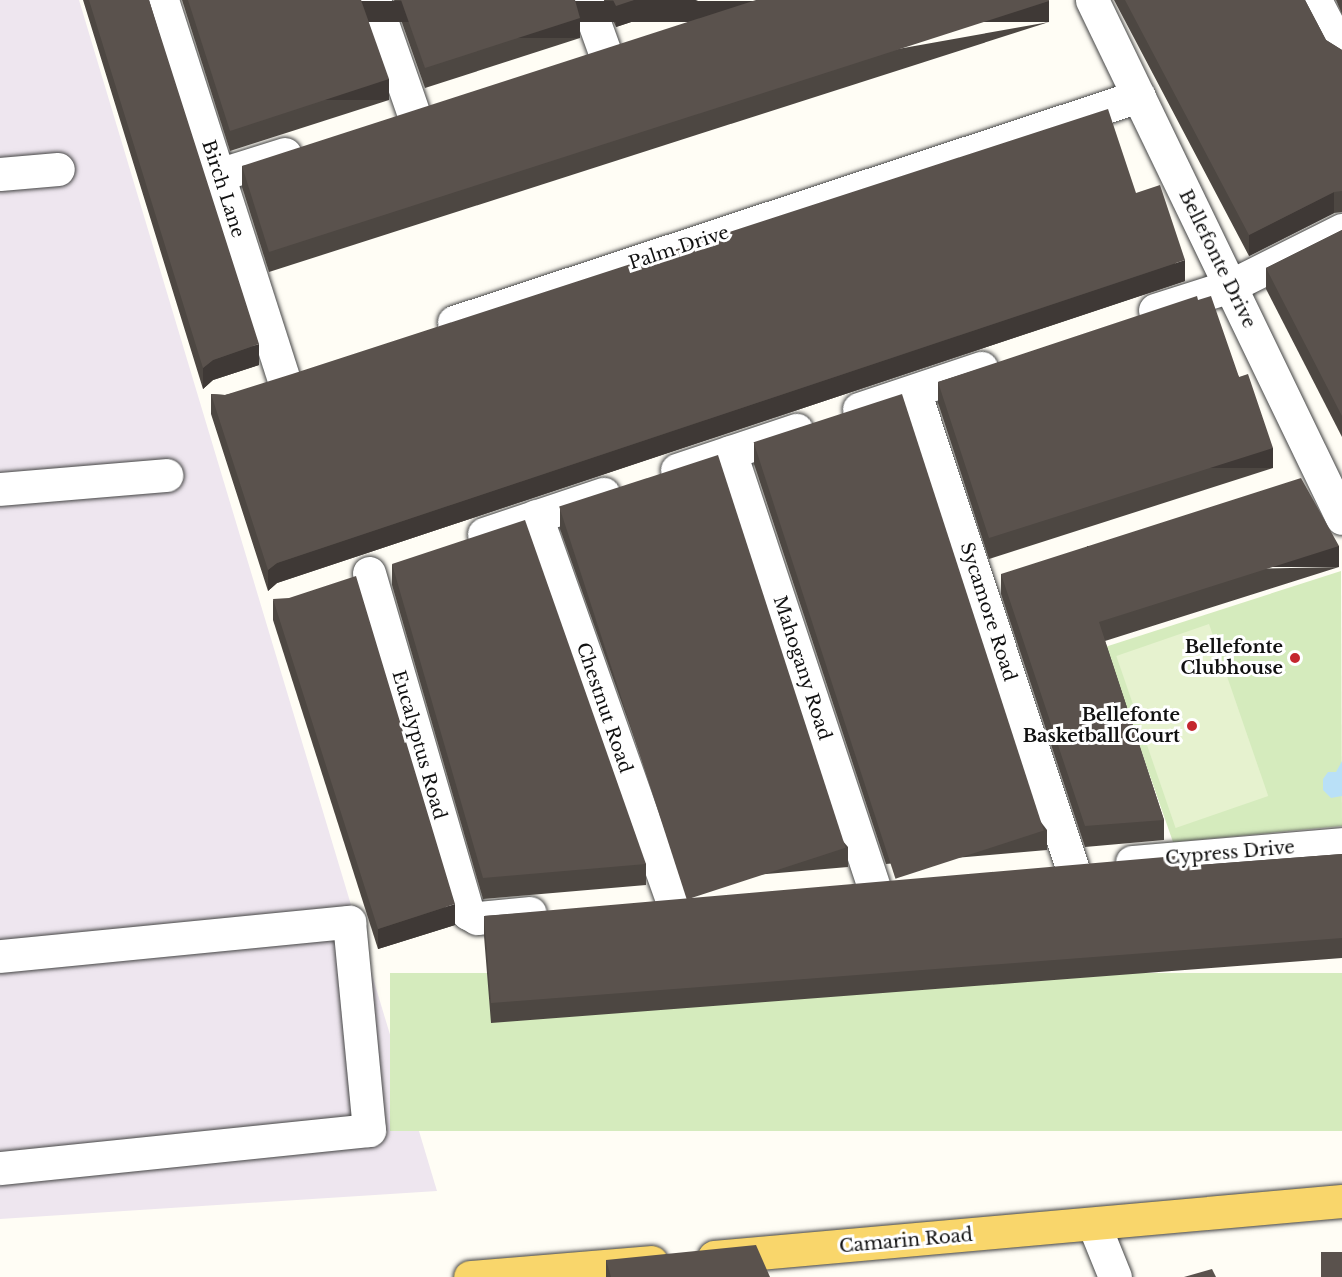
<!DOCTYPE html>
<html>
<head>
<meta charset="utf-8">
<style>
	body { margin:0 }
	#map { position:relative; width:1342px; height:1277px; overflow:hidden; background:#fffdf5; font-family:"Libre Baskerville",serif }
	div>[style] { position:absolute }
	.industrial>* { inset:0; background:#eee6ef }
	.green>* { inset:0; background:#d5ebbd; transform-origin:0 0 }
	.pitch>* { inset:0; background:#e6f2cf; transform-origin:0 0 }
	.water>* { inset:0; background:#b9e0f7 }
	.roads { filter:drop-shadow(0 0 2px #444) drop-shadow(0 0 2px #444) }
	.minor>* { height:33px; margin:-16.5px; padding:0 16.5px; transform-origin:16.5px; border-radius:16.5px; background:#fff }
	.major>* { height:33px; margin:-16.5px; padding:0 16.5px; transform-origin:16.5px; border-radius:16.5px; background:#f9d66b }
	.wall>* { inset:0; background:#4d4742 }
	.shaded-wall>* { inset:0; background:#3f3936; transform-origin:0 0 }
	.building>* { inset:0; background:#5a524d; transform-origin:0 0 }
	.dots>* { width:16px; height:16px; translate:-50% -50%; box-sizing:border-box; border:3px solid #fff; border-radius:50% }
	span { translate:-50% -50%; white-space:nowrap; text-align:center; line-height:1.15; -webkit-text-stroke:6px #fff; paint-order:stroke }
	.street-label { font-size:18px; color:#111 }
	.poi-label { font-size:18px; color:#111; font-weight:700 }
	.right { translate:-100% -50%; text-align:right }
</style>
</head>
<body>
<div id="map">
	<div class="industrial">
		<i style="clip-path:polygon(0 0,79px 0,437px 1191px,0 1219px)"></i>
	</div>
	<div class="green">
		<i style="clip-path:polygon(1341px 571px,1342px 826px,1173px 842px,1105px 647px)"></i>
		<i style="left:1342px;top:973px;width:158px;height:952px;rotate:90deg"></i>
	</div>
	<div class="pitch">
		<i style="left:1209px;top:624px;width:182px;height:98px;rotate:71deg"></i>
	</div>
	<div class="water">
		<i style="clip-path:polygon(1342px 761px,1342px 796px,1331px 798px,1323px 790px,1323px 779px,1328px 772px,1336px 772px)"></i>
	</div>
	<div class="roads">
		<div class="minor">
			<i style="left:162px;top:0;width:397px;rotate:72.2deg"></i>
			<i style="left:374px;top:0;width:119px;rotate:70.8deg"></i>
			<i style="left:586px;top:0;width:53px;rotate:70.2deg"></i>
			<i style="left:1092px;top:0;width:575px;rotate:64.24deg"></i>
			<i style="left:1315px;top:0;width:59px;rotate:62.6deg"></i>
			<i style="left:0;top:174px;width:58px;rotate:-4.9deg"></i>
			<i style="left:218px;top:175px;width:70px;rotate:-17.4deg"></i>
			<i style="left:1155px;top:310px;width:79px;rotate:-17.7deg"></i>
			<i style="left:1230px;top:286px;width:125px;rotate:-26.6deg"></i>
			<i style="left:454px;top:322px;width:721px;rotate:-18.26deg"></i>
			<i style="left:914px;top:391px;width:502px;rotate:71.64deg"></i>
			<i style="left:859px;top:409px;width:129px;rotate:-18.6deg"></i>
			<i style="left:730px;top:452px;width:455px;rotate:71.7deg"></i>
			<i style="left:677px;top:470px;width:126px;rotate:-18.6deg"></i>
			<i style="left:0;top:489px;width:167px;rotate:-4.8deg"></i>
			<i style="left:536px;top:516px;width:408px;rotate:70.5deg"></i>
			<i style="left:484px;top:534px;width:126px;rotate:-18.6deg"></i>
			<i style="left:369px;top:573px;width:354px;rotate:73.8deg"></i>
			<i style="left:468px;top:913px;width:10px;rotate:29deg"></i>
			<i style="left:477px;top:918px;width:53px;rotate:-5.4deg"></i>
			<i style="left:1132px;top:862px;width:211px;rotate:-4.9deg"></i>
			<i style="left:0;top:956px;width:351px;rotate:-5.6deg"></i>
			<i style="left:349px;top:922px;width:209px;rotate:84.5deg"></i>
			<i style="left:369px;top:1130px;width:371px;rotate:174.1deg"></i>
			<i style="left:1094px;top:1225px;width:56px;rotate:68deg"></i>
		</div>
		<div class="major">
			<i style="left:714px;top:1257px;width:630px;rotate:-5.1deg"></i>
			<i style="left:470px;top:1277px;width:182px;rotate:-4.7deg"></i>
		</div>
	</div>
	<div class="wall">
		<i style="clip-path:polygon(83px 0,149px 0,259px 365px,213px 380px,203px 389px)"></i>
		<i style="clip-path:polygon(182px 0,361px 0,389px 100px,230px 151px)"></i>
		<i style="clip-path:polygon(394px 0,575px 0,580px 38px,425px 88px)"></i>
		<i style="clip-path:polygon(604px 0,698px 0,616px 27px)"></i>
		<i style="clip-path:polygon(1114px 0,1305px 0,1326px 40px,1342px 50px,1342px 212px,1334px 213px,1249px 256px)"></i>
		<i style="clip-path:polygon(1336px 0,1342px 0,1342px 14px)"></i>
		<i style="clip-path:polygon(1049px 22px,269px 272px,242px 187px,242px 166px)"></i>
		<i style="clip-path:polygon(1136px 193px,1185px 281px,277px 583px,268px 591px,211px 414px,211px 394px,225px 395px)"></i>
		<i style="clip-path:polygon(1342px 230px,1342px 437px,1266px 289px,1266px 268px)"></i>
		<i style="clip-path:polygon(1198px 300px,1239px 377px,1273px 468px,989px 559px,938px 403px,938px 382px)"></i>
		<i style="clip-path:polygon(754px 443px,1047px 830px,1047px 850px,886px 864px,754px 464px)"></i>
		<i style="clip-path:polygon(560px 508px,848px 847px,848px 867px,685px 881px,560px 529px)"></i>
		<i style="clip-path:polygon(392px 564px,646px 864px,646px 885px,483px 899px,392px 585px)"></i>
		<i style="clip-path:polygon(1339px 567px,1105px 641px,1164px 820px,1164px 840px,1085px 847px,1001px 594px,1001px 574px)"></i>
		<i style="clip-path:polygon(273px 599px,455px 925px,378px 949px,273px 620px)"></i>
		<i style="clip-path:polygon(1342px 854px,1342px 958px,491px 1023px,484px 936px,484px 916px,1186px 866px)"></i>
		<i style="clip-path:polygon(606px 1260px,770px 1277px,606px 1277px)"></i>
	</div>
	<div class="shaded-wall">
		<i style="clip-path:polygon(634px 0,698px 0,616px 27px,616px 6px)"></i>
		<i style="left:1049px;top:1px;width:21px;height:819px;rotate:90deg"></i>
		<i style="left:580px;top:18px;width:20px;height:163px;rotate:90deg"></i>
		<i style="left:389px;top:79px;width:21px;height:167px;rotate:90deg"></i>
		<i style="clip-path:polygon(1334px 192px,1334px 213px,1249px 256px,1249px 235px)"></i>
		<i style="clip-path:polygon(1185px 260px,1185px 281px,277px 583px,268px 591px,268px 570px,277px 563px)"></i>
		<i style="clip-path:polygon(259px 344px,259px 365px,213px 380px,203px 389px,203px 368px,213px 360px)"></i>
		<i style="left:1273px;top:448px;width:20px;height:298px;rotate:90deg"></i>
		<i style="left:1339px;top:546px;width:21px;height:252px;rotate:90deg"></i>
		<i style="clip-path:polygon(455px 904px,455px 925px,378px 949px,378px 929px)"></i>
	</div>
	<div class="building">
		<i style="clip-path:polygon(89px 0,149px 0,259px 344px,213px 360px,203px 368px)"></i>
		<i style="clip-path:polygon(188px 0,361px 0,389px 79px,230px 131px)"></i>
		<i style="clip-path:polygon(401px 0,575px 0,580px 18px,425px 68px)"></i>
		<i style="clip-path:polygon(613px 0,634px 0,616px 6px)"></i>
		<i style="clip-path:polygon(756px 0,1049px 0,1049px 1px,269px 252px,242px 166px)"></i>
		<i style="clip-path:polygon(1125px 0,1305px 0,1326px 40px,1342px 50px,1342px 191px,1334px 192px,1249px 235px)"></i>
		<i style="clip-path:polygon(1108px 109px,1136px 193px,1160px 185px,1185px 260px,277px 563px,268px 570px,211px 394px,225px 395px,292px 374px)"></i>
		<i style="clip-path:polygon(1342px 230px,1342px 416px,1266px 268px)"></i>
		<i style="clip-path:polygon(1197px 296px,1198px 300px,1211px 296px,1239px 377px,1248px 374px,1273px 448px,989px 538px,938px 382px)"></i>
		<i style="left:902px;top:394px;width:459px;height:156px;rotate:72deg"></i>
		<i style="left:718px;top:455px;width:413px;height:167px;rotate:72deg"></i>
		<i style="clip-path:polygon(1301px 478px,1339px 546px,1099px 622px,1164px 820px,1085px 826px,1001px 574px)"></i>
		<i style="clip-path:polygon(525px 520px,646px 864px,483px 878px,392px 564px)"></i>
		<i style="clip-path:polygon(356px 576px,455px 904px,378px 929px,273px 599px,289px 598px)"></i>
		<i style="clip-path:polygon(1342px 854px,1342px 938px,491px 1003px,484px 916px,1176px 856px,1179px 866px,1186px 866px)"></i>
		<i style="clip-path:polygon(756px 1245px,770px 1277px,611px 1277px,606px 1260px)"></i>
		<i style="left:1321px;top:1252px;width:21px;height:25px"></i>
		<i style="clip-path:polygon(1212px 1269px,1216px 1277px,1184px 1277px)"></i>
	</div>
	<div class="dots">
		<i style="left:1295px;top:658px;background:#c4262e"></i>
		<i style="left:1192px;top:726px;background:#c4262e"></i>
	</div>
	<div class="street-label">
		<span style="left:223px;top:189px;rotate:72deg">Birch Lane</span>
		<span style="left:679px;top:248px;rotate:-18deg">Palm Drive</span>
		<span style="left:1217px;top:259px;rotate:64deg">Bellefonte Drive</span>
		<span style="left:988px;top:612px;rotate:72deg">Sycamore Road</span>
		<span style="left:802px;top:668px;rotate:72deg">Mahogany Road</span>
		<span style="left:604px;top:708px;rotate:71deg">Chestnut Road</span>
		<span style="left:419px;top:745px;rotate:74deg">Eucalyptus Road</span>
		<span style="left:1230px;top:853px;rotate:-5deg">Cypress Drive</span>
		<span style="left:906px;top:1241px;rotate:-5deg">Camarin Road</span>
	</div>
	<div class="poi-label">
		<span class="right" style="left:1283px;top:658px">Bellefonte<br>Clubhouse</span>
		<span class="right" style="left:1180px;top:726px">Bellefonte<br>Basketball Court</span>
	</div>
</div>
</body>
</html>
